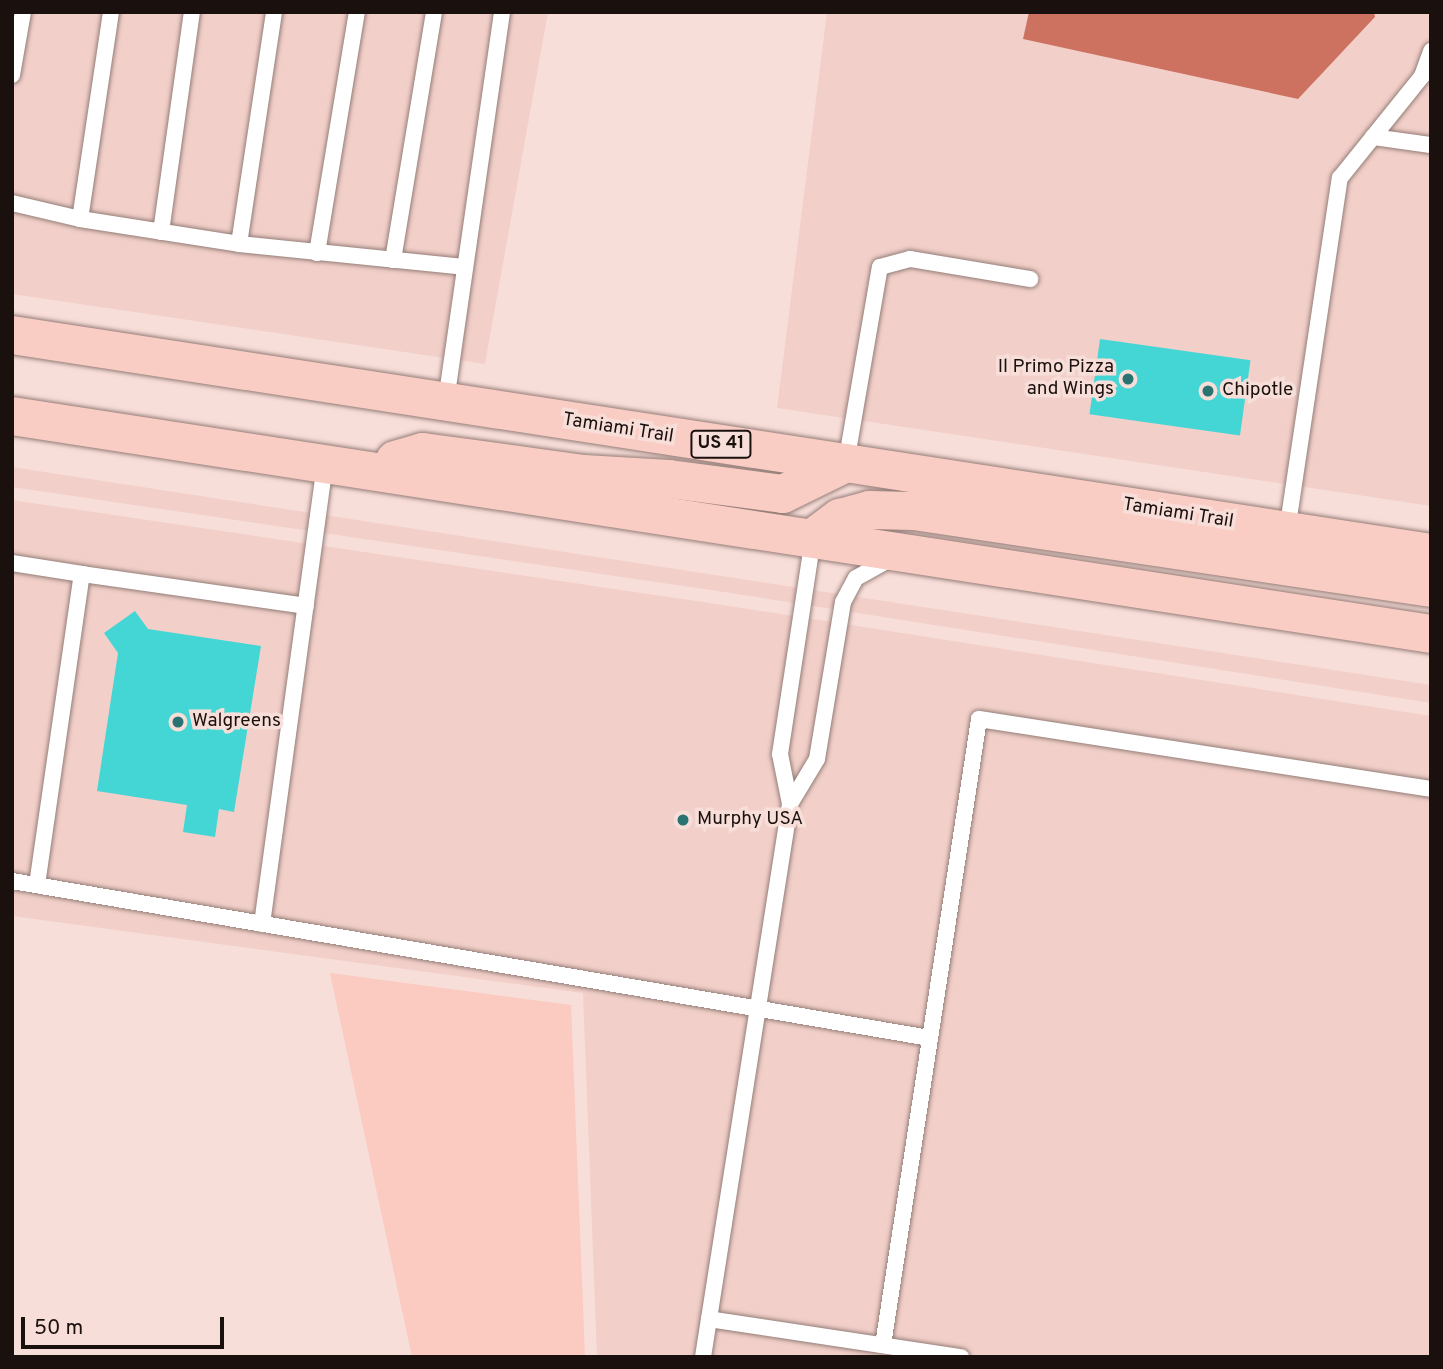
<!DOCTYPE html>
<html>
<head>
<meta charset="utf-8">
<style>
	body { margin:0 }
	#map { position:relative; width:1443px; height:1369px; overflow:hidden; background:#f8ded9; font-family:Overpass,sans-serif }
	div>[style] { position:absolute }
	.built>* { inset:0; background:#f2d0c9 }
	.green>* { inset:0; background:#fbcac0 }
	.water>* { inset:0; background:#cd7160 }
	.building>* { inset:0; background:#44d5d5; transform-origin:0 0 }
	.roads { filter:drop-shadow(0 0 2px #947d78) drop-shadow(0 0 2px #947d78) }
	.lane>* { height:16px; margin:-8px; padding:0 8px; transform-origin:8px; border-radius:8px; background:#fff }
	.primary>* { height:38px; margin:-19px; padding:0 19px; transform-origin:19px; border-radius:19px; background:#facdc4 }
	.dots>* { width:19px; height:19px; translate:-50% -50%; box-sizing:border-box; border:4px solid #f8ded9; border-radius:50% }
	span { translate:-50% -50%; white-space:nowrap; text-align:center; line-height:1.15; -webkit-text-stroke:7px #f8ded9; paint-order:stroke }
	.shield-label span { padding:2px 5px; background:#f8ded9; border:2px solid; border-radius:5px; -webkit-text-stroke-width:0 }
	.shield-label { font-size:18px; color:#1a110f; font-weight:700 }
	.poi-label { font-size:19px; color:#1a110f }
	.right { translate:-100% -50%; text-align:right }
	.left { translate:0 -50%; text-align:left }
	.street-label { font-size:19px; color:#1a110f }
	.frame { position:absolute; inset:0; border:14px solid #1a110f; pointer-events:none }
	.scale { position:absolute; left:21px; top:1317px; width:203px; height:32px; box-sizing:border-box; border:4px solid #1a110f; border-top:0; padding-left:9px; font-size:21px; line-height:24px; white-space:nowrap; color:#1a110f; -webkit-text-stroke:5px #f8ded9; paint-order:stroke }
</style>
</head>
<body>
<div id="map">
	<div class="built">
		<i style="clip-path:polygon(12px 12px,548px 12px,485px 364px,12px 294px)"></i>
		<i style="clip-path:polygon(827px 12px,1029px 12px,1024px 39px,1297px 99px,1375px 18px,1374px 12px,1431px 12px,1431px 506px,777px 408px)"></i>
		<i style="clip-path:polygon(12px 467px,1431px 685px,1431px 703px,724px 592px,12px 487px)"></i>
		<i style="clip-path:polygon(12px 500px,723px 605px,1431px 716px,1431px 1357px,597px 1357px,583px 993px,12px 916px)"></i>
	</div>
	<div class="green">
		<i style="clip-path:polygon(330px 973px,571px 1005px,585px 1357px,412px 1357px)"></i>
	</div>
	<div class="water">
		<i style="clip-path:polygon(1029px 12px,1374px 12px,1375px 17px,1298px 99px,1023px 39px)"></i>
	</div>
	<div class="building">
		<i style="left:1100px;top:339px;width:152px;height:76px;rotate:8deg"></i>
		<i style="clip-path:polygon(135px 611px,148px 629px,261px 646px,234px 812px,219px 809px,215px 837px,183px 832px,187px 805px,97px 791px,118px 653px,104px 633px)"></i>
	</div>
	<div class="roads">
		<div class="lane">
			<i style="left:111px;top:12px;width:209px;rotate:98.5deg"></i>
			<i style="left:80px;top:219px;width:161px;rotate:8.9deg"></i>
			<i style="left:239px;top:244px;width:226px;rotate:5.8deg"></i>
			<i style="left:12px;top:75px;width:64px;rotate:-80.1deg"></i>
			<i style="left:1373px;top:137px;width:59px;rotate:7.9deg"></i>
			<i style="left:12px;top:203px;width:70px;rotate:13.2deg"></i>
			<i style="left:161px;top:232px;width:222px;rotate:-82deg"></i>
			<i style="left:239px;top:244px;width:235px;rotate:-81.4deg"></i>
			<i style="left:317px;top:253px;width:244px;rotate:-80.6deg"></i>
			<i style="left:393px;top:260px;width:251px;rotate:-80.6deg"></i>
			<i style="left:446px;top:401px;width:393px;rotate:-81.8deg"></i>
			<i style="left:846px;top:463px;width:199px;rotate:-80.2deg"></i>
			<i style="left:880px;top:267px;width:31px;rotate:-15deg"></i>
			<i style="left:910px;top:259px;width:122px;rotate:9.5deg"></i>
			<i style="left:1287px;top:531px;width:357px;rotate:-81.5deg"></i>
			<i style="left:1340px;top:178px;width:131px;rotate:-51.2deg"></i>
			<i style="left:1422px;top:76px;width:27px;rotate:-70deg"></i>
			<i style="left:12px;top:563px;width:71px;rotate:8.9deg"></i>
			<i style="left:790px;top:804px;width:52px;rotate:-59deg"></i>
			<i style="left:817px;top:759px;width:159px;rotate:-80.6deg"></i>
			<i style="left:843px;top:602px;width:27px;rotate:-62deg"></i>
			<i style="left:856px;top:578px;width:39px;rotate:-29deg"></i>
			<i style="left:12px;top:881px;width:931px;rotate:9.71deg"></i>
			<i style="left:37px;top:885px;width:314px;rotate:-81.8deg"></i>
			<i style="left:82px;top:574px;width:226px;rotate:8.1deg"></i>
			<i style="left:262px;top:924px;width:464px;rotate:-82.2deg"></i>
			<i style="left:709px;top:1319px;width:255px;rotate:8.6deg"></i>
			<i style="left:883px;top:1345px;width:633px;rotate:-81.28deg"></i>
			<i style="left:979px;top:719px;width:457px;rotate:8.8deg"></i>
			<i style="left:703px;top:1357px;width:560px;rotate:-81.06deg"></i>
			<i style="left:790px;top:804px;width:51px;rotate:-101.3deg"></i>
			<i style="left:780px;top:754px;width:219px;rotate:-81.3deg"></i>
		</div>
		<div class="primary">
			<i style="left:12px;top:335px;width:1436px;rotate:8.73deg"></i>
			<i style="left:12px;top:416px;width:1436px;rotate:8.73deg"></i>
			<i style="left:395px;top:460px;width:29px;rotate:-16deg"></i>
			<i style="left:423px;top:452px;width:162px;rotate:7.8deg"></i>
			<i style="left:584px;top:474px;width:85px;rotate:3.4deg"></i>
			<i style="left:669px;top:479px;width:115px;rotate:7.5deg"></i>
			<i style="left:783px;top:494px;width:70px;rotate:-26.2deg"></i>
			<i style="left:813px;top:538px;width:34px;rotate:-37deg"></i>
			<i style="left:840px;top:518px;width:31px;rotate:-15deg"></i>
			<i style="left:870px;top:510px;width:44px;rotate:1.3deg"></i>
			<i style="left:914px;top:511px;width:523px;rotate:8.47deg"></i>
		</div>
	</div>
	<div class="dots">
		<i style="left:1128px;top:379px;background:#297373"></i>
		<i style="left:1208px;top:391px;background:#297373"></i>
		<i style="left:178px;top:722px;background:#297373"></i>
		<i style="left:683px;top:820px;background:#297373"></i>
	</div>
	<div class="shield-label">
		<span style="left:721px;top:444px">US 41</span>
	</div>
	<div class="poi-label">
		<span class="right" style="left:1114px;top:379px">Il Primo Pizza<br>and Wings</span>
		<span class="left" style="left:1222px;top:391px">Chipotle</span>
		<span class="left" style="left:192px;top:722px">Walgreens</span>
		<span class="left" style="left:697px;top:820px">Murphy USA</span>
	</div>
	<div class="street-label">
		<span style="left:618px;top:429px;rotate:9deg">Tamiami Trail</span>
		<span style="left:1178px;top:514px;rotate:9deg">Tamiami Trail</span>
	</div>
	<div class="frame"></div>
	<div class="scale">50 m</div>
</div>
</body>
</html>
